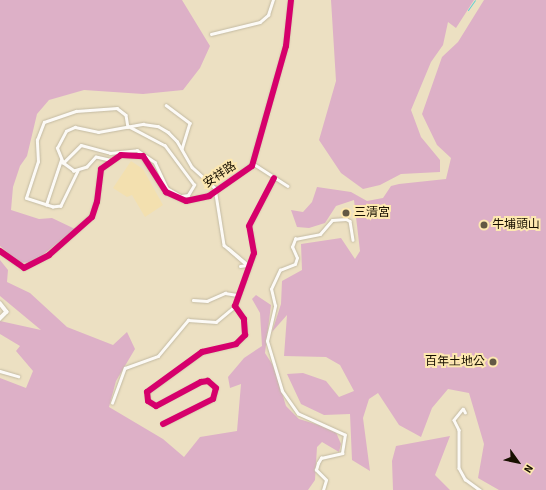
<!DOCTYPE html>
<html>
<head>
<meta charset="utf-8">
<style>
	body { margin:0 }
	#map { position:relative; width:546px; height:490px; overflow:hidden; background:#ece0c2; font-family:"Source Sans 3","Noto Sans TC",sans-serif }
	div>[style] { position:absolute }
	.built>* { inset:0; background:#f3e0af }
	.forest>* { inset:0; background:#ddb0c7 }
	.stream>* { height:1px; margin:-0.5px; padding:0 0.5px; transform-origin:0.5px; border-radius:0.5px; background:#65cdd4 }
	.roads { filter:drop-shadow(0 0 1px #c3baa2) drop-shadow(0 0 1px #c3baa2) }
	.street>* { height:2.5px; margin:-1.25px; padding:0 1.25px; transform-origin:1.25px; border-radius:1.25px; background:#fcfaf6 }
	.secondary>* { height:3.5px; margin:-1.75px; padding:0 1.75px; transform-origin:1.75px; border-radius:1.75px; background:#fcfaf6 }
	.cycleway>* { height:6px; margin:-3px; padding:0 3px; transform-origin:3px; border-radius:3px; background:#d6006c }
	.dots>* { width:11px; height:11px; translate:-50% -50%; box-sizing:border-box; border:2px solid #fde8b0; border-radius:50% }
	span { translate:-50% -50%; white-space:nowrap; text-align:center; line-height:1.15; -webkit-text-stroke:4px #fde8b0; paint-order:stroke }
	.street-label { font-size:12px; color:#181000 }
	.poi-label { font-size:12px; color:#181000 }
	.left { translate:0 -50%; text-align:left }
	.right { translate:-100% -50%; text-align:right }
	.north { position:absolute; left:498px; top:442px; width:40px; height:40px; -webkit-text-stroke:3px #fde8b0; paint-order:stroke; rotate:123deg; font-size:11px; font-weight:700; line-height:16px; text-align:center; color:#181000 }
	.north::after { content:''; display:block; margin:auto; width:14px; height:18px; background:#181000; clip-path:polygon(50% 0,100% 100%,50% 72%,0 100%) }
</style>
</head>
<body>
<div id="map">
	<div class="built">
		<i style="clip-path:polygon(131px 161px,143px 169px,163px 205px,145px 217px,132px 195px,127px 197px,113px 188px)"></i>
	</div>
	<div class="forest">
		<i style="clip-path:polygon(0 0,182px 0,210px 46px,200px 68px,183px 90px,143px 94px,84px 90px,49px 100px,37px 114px,27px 156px,20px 166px,13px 187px,11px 210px,39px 219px,52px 218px,75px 229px,34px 262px,20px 263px,0 246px)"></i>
		<i style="clip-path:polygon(331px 0,474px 0,456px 28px,448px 22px,443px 45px,431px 62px,411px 110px,421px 137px,440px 160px,440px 172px,401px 174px,380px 185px,363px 189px,341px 173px,319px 140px,336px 81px)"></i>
		<i style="clip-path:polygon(484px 0,546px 0,546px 490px,499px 490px,478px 478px,484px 444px,469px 393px,448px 389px,432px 408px,421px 437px,399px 425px,378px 393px,369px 399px,363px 418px,370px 471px,352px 460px,350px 414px,324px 415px,301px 404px,287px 374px,303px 373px,326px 381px,339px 397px,354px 391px,340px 365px,326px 357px,284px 356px,287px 315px,272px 332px,281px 304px,282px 281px,302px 270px,301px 244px,341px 238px,355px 259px,360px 251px,354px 200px,336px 206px,325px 223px,309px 228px,297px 227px,291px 210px,303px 212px,312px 202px,317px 187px,351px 192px,367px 201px,383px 198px,391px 186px,399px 184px,446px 179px,451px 158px,437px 145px,422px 114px,442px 57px,458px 42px)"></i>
		<i style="clip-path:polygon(0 260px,8px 270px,7px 282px,30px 293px,67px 327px,113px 345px,127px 332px,135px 349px,116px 381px,109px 407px,163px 439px,184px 457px,200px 437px,237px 431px,241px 384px,230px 388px,228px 377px,244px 358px,262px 346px,260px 313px,252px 299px,256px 295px,271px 305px,265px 353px,274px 367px,286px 406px,299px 419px,335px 430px,341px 444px,339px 452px,322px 442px,317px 447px,315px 480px,308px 490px,0 490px,0 378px,26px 388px,33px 371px,16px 351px,20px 346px,0 334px,0 321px,41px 330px,0 296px)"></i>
		<i style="clip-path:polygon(450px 436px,435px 475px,450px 490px,393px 490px,392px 461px,396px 446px)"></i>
	</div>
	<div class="stream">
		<i style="left:468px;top:10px;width:12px;rotate:-55deg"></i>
	</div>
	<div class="roads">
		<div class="street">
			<i style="left:211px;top:34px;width:50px;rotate:-13.8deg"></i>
			<i style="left:260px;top:22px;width:11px;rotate:-41deg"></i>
			<i style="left:268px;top:15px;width:16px;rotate:-72deg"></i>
			<i style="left:166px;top:105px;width:30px;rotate:37deg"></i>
			<i style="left:190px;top:123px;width:27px;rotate:107deg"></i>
			<i style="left:109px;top:160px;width:13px;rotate:-167deg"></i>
			<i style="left:96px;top:157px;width:13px;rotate:132deg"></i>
			<i style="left:87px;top:167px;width:14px;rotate:163deg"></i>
			<i style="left:74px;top:171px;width:14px;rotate:-144deg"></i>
			<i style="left:63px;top:163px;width:16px;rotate:-112deg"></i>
			<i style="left:57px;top:148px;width:19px;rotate:-62deg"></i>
			<i style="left:66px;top:131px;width:10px;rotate:-24deg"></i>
			<i style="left:75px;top:127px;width:24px;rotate:12deg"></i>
			<i style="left:98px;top:132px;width:46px;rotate:-10.1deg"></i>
			<i style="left:143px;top:124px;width:15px;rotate:8deg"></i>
			<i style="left:158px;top:126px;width:12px;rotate:31deg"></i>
			<i style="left:168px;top:132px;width:13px;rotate:45deg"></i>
			<i style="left:177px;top:141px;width:30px;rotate:60deg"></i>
			<i style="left:192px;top:167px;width:31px;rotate:42deg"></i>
			<i style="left:215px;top:188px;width:58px;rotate:81deg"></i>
			<i style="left:224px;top:245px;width:30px;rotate:41deg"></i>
			<i style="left:63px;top:163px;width:25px;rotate:-45deg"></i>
			<i style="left:81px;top:145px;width:30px;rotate:15deg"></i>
			<i style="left:110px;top:153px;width:27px;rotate:-6deg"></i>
			<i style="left:137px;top:150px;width:22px;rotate:34deg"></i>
			<i style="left:155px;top:162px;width:29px;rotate:65deg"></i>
			<i style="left:167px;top:188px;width:16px;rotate:30deg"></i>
			<i style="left:181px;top:196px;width:7px;rotate:-8deg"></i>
			<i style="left:188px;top:195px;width:12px;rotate:-59deg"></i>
			<i style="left:194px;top:185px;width:49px;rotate:-126.6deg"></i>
			<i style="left:165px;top:146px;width:41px;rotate:-152.2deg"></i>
			<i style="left:254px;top:164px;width:40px;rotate:32.9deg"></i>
			<i style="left:78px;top:171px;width:39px;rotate:116deg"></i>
			<i style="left:61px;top:206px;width:8px;rotate:173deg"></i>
			<i style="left:53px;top:207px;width:28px;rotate:-162deg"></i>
			<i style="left:26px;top:198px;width:38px;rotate:-72deg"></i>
			<i style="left:38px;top:162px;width:22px;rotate:-93deg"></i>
			<i style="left:37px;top:140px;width:19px;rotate:-69deg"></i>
			<i style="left:44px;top:122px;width:34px;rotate:-19deg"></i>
			<i style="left:76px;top:111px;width:41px;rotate:-4.2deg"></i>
			<i style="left:117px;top:108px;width:11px;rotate:38deg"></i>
			<i style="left:126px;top:115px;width:12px;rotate:81deg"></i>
			<i style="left:46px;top:205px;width:47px;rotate:-71.6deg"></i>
			<i style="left:228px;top:248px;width:25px;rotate:40deg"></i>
			<i style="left:240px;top:266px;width:7px;rotate:-8deg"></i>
			<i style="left:193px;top:300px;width:14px;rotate:4deg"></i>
			<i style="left:207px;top:301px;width:20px;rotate:-24deg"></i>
			<i style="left:225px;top:293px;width:12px;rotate:9deg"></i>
			<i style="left:0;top:371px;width:19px;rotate:16deg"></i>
			<i style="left:112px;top:403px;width:37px;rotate:-70deg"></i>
			<i style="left:125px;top:368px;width:35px;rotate:-20deg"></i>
			<i style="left:158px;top:356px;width:47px;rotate:-50.2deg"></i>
			<i style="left:188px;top:320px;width:28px;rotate:4deg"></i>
			<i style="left:216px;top:322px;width:25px;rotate:-40deg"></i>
			<i style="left:465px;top:413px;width:4px;rotate:-117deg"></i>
			<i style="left:463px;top:409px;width:14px;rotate:129deg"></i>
			<i style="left:454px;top:420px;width:11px;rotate:63deg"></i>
			<i style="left:459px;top:430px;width:38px;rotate:90deg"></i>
			<i style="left:459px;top:468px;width:13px;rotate:61deg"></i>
			<i style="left:465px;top:479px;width:19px;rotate:36deg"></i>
			<i style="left:163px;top:424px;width:56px;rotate:-26.6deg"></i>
			<i style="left:213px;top:399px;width:11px;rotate:-75deg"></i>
			<i style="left:216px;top:388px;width:11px;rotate:-139deg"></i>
			<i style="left:208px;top:381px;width:7px;rotate:172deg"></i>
			<i style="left:201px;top:382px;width:51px;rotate:151.9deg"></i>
			<i style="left:156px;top:406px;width:9px;rotate:-148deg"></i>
			<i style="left:148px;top:401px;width:9px;rotate:-96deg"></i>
			<i style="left:147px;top:392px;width:68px;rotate:-36deg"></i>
			<i style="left:202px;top:352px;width:35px;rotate:-13deg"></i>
			<i style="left:236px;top:344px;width:13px;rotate:-45deg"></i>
			<i style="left:245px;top:335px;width:16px;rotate:-94deg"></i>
			<i style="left:244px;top:319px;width:16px;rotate:-125deg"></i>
			<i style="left:235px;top:306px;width:56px;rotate:-70.3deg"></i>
			<i style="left:254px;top:253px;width:27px;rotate:-100deg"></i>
			<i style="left:249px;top:226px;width:54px;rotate:-62.5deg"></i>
			<i style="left:323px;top:490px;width:10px;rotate:-73deg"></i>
			<i style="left:326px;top:480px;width:14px;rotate:-135deg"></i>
			<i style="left:316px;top:470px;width:7px;rotate:-74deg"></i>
			<i style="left:318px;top:463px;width:6px;rotate:-59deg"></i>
			<i style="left:321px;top:458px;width:22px;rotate:-13deg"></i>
			<i style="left:342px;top:453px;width:18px;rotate:-81deg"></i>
			<i style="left:345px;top:435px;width:51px;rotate:-155.9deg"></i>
			<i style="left:298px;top:414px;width:28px;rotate:-125deg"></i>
			<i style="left:282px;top:391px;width:52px;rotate:-106.7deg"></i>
			<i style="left:267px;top:341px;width:36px;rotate:-77deg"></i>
			<i style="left:275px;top:306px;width:17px;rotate:-103deg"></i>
			<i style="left:271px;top:289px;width:21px;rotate:-65deg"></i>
			<i style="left:280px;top:270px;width:16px;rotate:-22deg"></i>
			<i style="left:295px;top:264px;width:6px;rotate:-72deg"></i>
			<i style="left:297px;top:258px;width:12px;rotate:-114deg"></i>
			<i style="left:292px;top:247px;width:9px;rotate:-69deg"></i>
			<i style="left:295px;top:239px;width:25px;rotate:-11deg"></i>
			<i style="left:320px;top:234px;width:18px;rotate:-49deg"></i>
			<i style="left:332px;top:220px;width:14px;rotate:-4deg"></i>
			<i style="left:346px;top:219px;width:4px;rotate:27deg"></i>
			<i style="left:350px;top:221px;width:19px;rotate:81deg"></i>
		</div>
		<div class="secondary">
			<i style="left:0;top:251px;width:29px;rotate:35deg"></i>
			<i style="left:24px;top:268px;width:28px;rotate:-27deg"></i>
			<i style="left:49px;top:255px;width:57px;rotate:-41.5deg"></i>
			<i style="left:92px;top:217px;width:16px;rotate:-72deg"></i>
			<i style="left:97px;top:202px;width:33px;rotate:-83deg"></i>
			<i style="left:101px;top:169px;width:24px;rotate:-35deg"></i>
			<i style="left:121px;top:155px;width:22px;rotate:3deg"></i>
			<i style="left:143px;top:156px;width:43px;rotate:57.4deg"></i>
			<i style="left:166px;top:192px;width:22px;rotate:24deg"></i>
			<i style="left:186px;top:201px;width:24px;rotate:-12deg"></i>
			<i style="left:209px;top:196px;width:52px;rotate:-34.9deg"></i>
			<i style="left:252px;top:166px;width:125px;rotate:-74.2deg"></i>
			<i style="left:286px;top:46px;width:46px;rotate:-83.8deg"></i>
			<i style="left:0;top:303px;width:11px;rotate:52deg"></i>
			<i style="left:7px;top:312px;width:10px;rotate:135deg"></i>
		</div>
	</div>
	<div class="cycleway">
		<i style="left:0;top:251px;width:29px;rotate:35deg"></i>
		<i style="left:24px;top:268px;width:28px;rotate:-27deg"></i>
		<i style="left:49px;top:255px;width:57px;rotate:-41.5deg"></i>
		<i style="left:92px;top:217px;width:16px;rotate:-72deg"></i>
		<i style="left:97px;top:202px;width:33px;rotate:-83deg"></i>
		<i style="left:101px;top:169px;width:24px;rotate:-35deg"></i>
		<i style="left:121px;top:155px;width:22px;rotate:3deg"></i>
		<i style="left:143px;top:156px;width:43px;rotate:57.4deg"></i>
		<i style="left:166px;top:192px;width:22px;rotate:24deg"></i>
		<i style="left:186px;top:201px;width:24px;rotate:-12deg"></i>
		<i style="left:209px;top:196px;width:52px;rotate:-34.9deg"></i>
		<i style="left:252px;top:166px;width:125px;rotate:-74.2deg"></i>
		<i style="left:286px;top:46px;width:46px;rotate:-83.8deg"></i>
		<i style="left:163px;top:424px;width:56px;rotate:-26.6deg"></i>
		<i style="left:213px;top:399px;width:11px;rotate:-75deg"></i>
		<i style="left:216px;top:388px;width:11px;rotate:-139deg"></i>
		<i style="left:208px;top:381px;width:7px;rotate:172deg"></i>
		<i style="left:201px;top:382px;width:51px;rotate:151.9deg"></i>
		<i style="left:156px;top:406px;width:9px;rotate:-148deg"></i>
		<i style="left:148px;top:401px;width:9px;rotate:-96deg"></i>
		<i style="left:147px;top:392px;width:68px;rotate:-36deg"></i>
		<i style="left:202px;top:352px;width:35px;rotate:-13deg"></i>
		<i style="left:236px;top:344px;width:13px;rotate:-45deg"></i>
		<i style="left:245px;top:335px;width:16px;rotate:-94deg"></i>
		<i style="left:244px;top:319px;width:16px;rotate:-125deg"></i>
		<i style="left:235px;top:306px;width:56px;rotate:-70.3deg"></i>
		<i style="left:254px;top:253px;width:27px;rotate:-100deg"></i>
		<i style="left:249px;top:226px;width:54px;rotate:-62.5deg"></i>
	</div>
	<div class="dots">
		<i style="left:346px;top:213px;background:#625944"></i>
		<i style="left:484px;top:225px;background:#625944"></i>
		<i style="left:493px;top:362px;background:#625944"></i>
	</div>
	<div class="street-label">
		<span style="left:220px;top:175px;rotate:-34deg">安祥路</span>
	</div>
	<div class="poi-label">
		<span class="left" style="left:354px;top:213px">三清宮</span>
		<span class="left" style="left:492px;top:225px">牛埔頭山</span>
		<span class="right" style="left:485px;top:362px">百年土地公</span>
	</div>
	<div class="north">N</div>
</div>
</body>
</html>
